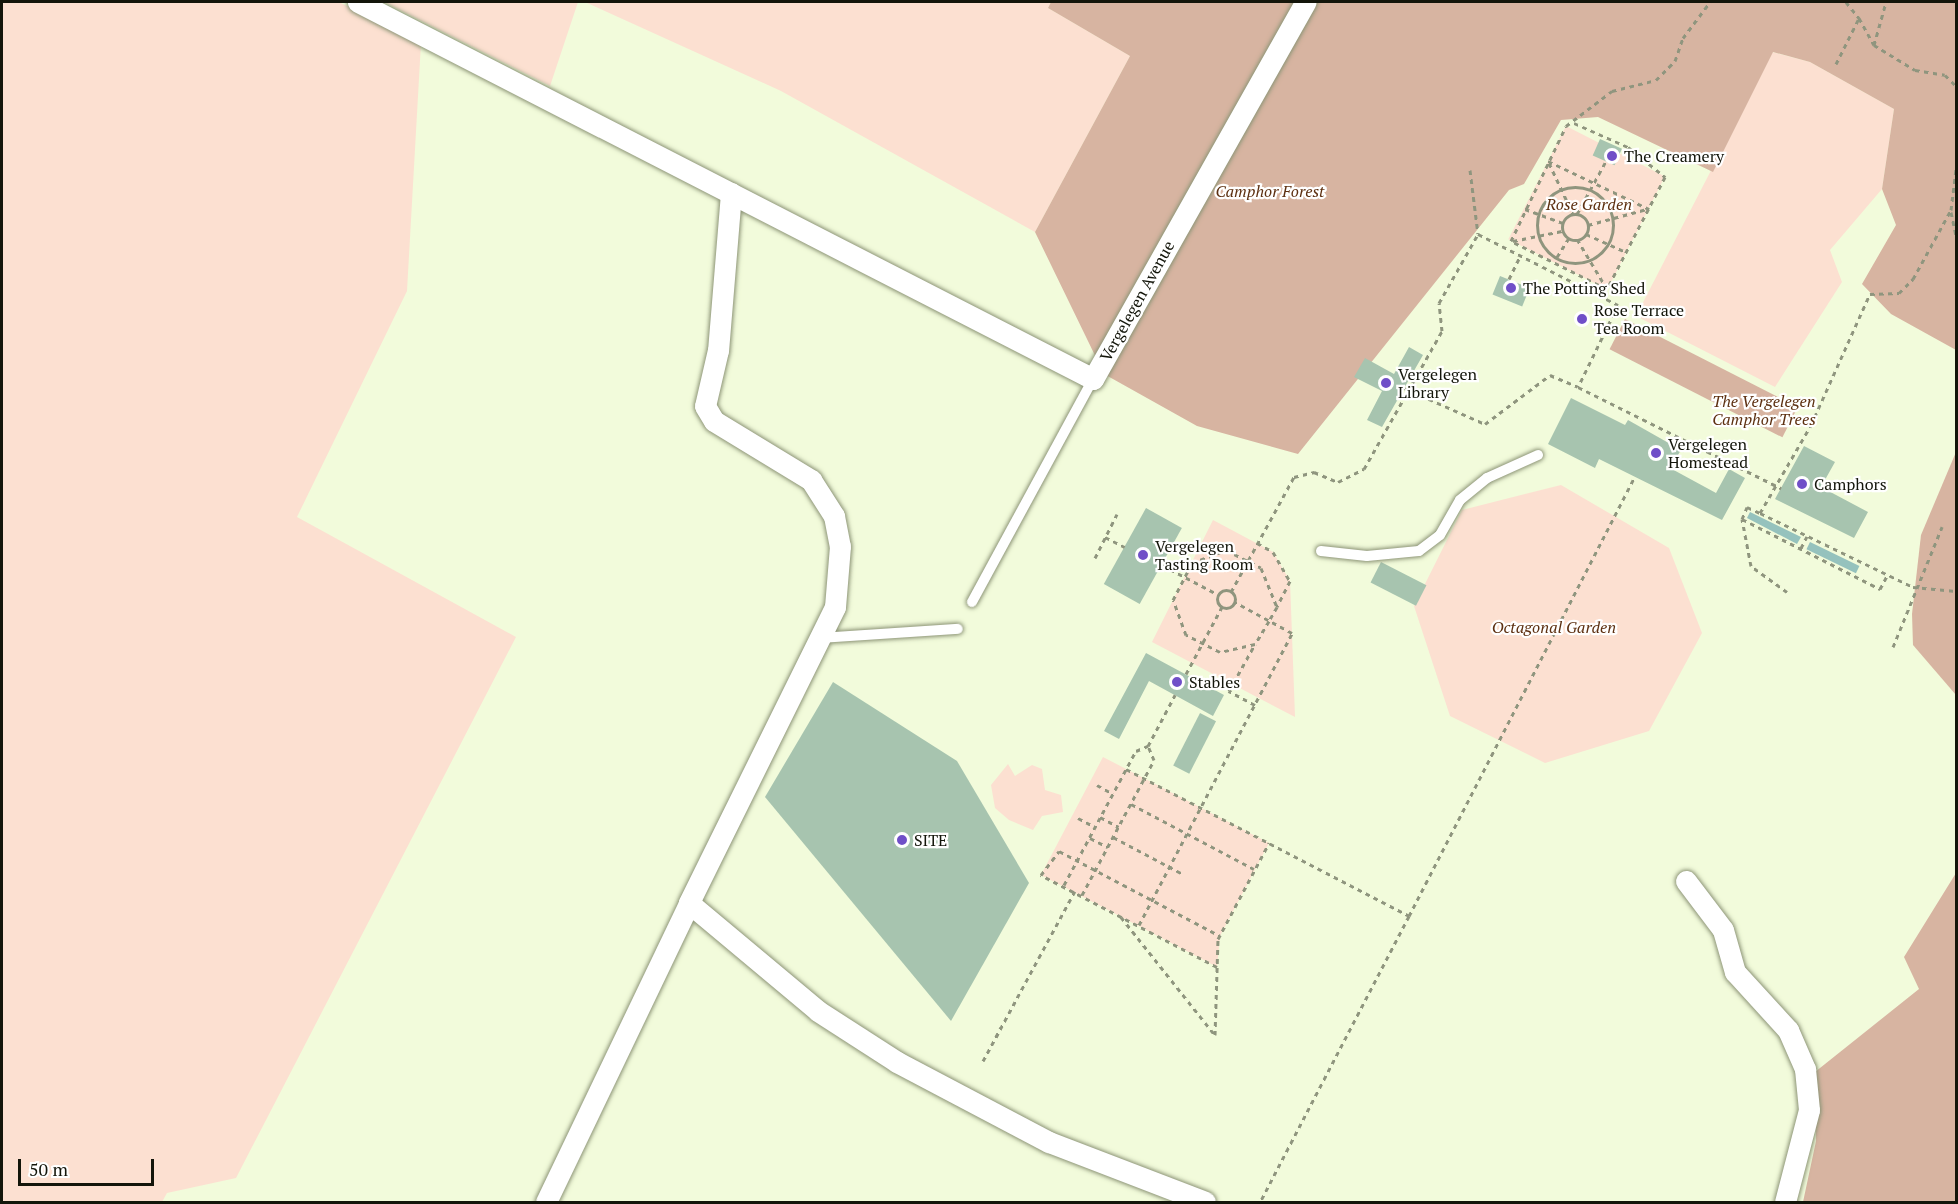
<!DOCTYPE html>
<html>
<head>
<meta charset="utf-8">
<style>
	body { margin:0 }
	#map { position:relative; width:1958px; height:1204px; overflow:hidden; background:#f2fbdb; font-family:"PT Serif",serif }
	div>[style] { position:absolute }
	.green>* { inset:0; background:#fce0d1; transform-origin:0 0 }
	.forest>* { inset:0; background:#d7b4a1; transform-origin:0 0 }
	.water>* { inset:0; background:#95c2bd; transform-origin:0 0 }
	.building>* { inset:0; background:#a7c4af; transform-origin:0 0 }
	.path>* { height:3px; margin-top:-1.5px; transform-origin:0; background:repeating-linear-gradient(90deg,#8f957e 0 4.5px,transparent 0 9px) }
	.path>.ring { margin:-1.5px; padding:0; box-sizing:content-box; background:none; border:3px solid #8f957e; border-radius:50% }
	.roads { filter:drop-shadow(0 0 2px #8d9577) drop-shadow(0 0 2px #8d9577) }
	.service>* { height:10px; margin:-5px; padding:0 5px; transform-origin:5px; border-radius:5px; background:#fff }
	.minor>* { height:21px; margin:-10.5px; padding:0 10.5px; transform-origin:10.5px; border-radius:10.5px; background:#fff }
	.dots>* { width:16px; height:16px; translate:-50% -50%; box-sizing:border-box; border:3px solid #fff; border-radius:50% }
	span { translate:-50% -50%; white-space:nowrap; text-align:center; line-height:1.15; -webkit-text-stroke:4.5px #fff; paint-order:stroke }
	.poi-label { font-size:16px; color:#13150a }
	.left { translate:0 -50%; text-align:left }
	.park-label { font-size:16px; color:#5d3011; font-style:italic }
	.street-label { font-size:16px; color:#13150a }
	.frame { position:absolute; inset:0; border:3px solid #13150a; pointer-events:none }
	.scale { position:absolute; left:18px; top:1159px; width:136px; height:27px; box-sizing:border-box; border:3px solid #13150a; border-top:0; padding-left:8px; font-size:18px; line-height:21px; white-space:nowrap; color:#13150a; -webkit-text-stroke:4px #fff; paint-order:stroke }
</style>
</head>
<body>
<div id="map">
	<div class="green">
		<i style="clip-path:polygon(2px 2px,339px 2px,421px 43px,407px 291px,297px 517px,516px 637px,236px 1178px,167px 1193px,162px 1202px,2px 1202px)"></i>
		<i style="clip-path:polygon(384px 2px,578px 2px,550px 86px)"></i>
		<i style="clip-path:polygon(585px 2px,1051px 2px,1048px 8px,1130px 56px,1035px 232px,781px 91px)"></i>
		<i style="clip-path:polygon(1772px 52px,1810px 62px,1894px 109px,1882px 189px,1830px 250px,1842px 282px,1775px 387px,1636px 316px)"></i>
		<i style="left:1566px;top:126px;width:111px;height:127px;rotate:27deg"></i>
		<i style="clip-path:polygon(1561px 485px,1669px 548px,1702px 633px,1649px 731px,1545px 763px,1450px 716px,1414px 606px,1462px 510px)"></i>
		<i style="clip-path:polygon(1213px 520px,1273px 552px,1290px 581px,1295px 717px,1152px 642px)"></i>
		<i style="clip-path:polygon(1103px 757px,1269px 843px,1220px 936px,1217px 967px,1041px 875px)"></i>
		<i style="clip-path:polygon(1008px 764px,1015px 776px,1032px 765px,1042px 769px,1045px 790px,1061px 795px,1063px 812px,1042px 816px,1033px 830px,1009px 820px,995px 808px,991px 785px)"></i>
	</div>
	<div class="forest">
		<i style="clip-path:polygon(1051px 2px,1956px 2px,1956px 350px,1891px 314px,1862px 284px,1896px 225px,1882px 189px,1894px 109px,1810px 62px,1773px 52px,1713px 172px,1598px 117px,1561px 120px,1524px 184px,1509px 190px,1298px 454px,1197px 426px,1104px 374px,1035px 232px,1130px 56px,1048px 8px)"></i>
		<i style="left:1625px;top:319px;width:194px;height:34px;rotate:27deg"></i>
		<i style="clip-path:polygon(1956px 452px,1956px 695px,1913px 645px,1912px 614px,1921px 535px)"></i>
		<i style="clip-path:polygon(1956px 873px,1956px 1202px,1803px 1202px,1816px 1141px,1815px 1072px,1919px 989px,1904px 957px)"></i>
	</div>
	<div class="water">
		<i style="clip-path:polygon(1750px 512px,1801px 537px,1797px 544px,1747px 518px)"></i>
		<i style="left:1810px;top:542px;width:55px;height:8px;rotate:26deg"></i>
	</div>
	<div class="building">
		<i style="left:1600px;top:139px;width:24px;height:18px;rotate:24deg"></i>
		<i style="left:1500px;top:276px;width:32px;height:20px;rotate:22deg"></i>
		<i style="clip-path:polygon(1409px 347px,1423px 355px,1382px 427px,1367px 420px,1382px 391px,1354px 377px,1365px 358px,1394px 374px)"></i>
		<i style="clip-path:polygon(1571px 398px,1625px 425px,1628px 420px,1681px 450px,1670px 468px,1716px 493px,1729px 469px,1745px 478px,1722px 520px,1599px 459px,1595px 468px,1548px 444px)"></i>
		<i style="clip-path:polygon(1804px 446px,1835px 462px,1821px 487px,1868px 512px,1854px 538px,1775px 499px)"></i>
		<i style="left:1146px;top:508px;width:41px;height:87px;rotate:29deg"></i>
		<i style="left:1381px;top:562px;width:51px;height:23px;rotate:27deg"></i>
		<i style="clip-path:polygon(1146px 653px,1224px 695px,1213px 716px,1149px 681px,1119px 739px,1104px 731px)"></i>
		<i style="clip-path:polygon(833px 682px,957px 761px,1029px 883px,951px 1021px,765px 797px)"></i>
		<i style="left:1200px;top:713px;width:18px;height:59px;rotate:27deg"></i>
	</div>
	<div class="path">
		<i style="left:1846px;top:2px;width:21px;rotate:51deg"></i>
		<i style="left:1874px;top:45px;width:45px;rotate:-74.4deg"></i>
		<i style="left:1836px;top:64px;width:51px;rotate:-63.4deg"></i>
		<i style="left:1859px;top:18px;width:31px;rotate:61deg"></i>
		<i style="left:1874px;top:45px;width:48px;rotate:31.4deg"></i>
		<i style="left:1915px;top:70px;width:30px;rotate:9deg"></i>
		<i style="left:1945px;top:75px;width:16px;rotate:45deg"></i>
		<i style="left:1574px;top:123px;width:59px;rotate:24deg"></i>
		<i style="left:1628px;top:147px;width:48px;rotate:39deg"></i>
		<i style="left:1665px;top:177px;width:126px;rotate:117.4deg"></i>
		<i style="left:1607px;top:289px;width:107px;rotate:-153.4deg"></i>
		<i style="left:1511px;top:241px;width:127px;rotate:-64.4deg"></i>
		<i style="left:1566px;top:126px;width:58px;rotate:-37.3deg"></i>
		<i style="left:1612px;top:91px;width:45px;rotate:-14deg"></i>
		<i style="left:1656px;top:80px;width:27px;rotate:-45deg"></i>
		<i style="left:1675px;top:61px;width:24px;rotate:-71deg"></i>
		<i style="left:1683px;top:38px;width:45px;rotate:-53.1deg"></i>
		<i style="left:1548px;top:161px;width:112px;rotate:25.4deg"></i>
		<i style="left:1549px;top:163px;width:56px;rotate:64.8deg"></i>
		<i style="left:1470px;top:170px;width:64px;rotate:82.9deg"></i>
		<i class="ring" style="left:1537px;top:187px;width:73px;height:73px"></i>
		<i style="left:1525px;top:209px;width:40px;rotate:20.2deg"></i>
		<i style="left:1951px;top:212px;width:25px;rotate:78deg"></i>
		<i style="left:1577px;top:214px;width:60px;rotate:-61.3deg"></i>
		<i class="ring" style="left:1562px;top:214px;width:23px;height:23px"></i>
		<i style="left:1588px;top:225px;width:61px;rotate:-15.2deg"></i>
		<i style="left:1586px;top:234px;width:44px;rotate:24.2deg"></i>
		<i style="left:1577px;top:239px;width:58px;rotate:59deg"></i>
		<i style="left:1513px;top:241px;width:50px;rotate:-11.5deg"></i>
		<i style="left:1557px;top:257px;width:22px;rotate:-58deg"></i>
		<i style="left:1509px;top:279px;width:25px;rotate:-64deg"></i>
		<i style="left:1404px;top:388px;width:89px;rotate:24deg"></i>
		<i style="left:1485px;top:424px;width:81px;rotate:-37deg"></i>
		<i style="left:1550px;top:375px;width:30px;rotate:23deg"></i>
		<i style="left:1760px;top:513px;width:170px;rotate:25.8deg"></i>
		<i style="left:1913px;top:587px;width:43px;rotate:5.3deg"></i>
		<i style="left:1742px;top:519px;width:155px;rotate:26.9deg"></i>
		<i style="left:1880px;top:589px;width:15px;rotate:-62deg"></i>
		<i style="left:1105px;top:537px;width:22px;rotate:27deg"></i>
		<i style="left:1257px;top:543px;width:18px;rotate:29deg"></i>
		<i style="left:1273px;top:552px;width:34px;rotate:60deg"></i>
		<i style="left:1290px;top:581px;width:29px;rotate:117deg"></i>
		<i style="left:1277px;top:607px;width:16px;rotate:120deg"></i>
		<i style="left:1269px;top:621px;width:27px;rotate:121deg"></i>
		<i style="left:1255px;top:644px;width:36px;rotate:167deg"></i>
		<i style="left:1220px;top:652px;width:38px;rotate:-153deg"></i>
		<i style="left:1186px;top:635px;width:37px;rotate:-110deg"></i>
		<i style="left:1173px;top:600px;width:42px;rotate:-62.8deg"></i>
		<i style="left:1192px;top:563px;width:36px;rotate:-21deg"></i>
		<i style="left:1226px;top:550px;width:39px;rotate:27deg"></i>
		<i style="left:1261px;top:568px;width:42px;rotate:67.7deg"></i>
		<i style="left:1801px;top:548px;width:13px;rotate:-63deg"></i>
		<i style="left:1095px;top:558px;width:49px;rotate:-63.4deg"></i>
		<i style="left:1162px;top:565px;width:64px;rotate:27.8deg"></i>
		<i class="ring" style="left:1217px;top:590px;width:15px;height:15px"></i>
		<i style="left:1231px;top:592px;width:131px;rotate:-61.3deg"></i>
		<i style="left:1294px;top:477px;width:21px;rotate:-14deg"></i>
		<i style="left:1314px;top:472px;width:26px;rotate:23deg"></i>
		<i style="left:1338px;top:482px;width:29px;rotate:-27deg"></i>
		<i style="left:1364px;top:469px;width:159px;rotate:-60.5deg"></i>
		<i style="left:1442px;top:331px;width:28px;rotate:-96deg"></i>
		<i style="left:1439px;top:303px;width:79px;rotate:-60.5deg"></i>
		<i style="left:1478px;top:234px;width:157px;rotate:26.9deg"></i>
		<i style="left:1618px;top:305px;width:91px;rotate:116deg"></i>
		<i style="left:1578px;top:387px;width:227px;rotate:26.5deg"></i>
		<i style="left:1787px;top:592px;width:44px;rotate:-144.2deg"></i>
		<i style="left:1751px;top:566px;width:48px;rotate:-100.8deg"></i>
		<i style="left:1742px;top:519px;width:13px;rotate:-67deg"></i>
		<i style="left:1747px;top:507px;width:14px;rotate:25deg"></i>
		<i style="left:1760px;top:513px;width:102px;rotate:-59.9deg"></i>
		<i style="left:1811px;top:425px;width:144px;rotate:-65.8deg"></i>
		<i style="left:1870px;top:294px;width:29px;rotate:-2deg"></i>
		<i style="left:1899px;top:293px;width:20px;rotate:-45deg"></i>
		<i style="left:1913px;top:279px;width:79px;rotate:-61.2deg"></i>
		<i style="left:1951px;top:210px;width:41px;rotate:-83deg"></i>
		<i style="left:1893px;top:647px;width:130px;rotate:-67.8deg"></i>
		<i style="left:1186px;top:674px;width:76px;rotate:-61.8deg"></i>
		<i style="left:1255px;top:705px;width:30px;rotate:-152deg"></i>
		<i style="left:1229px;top:691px;width:54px;rotate:-61deg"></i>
		<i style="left:1126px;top:769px;width:319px;rotate:27.4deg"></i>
		<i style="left:1409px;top:916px;width:322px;rotate:117.5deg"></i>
		<i style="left:1097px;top:785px;width:18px;rotate:29deg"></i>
		<i style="left:1131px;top:804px;width:139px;rotate:27.9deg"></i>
		<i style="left:1100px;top:817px;width:21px;rotate:28deg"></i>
		<i style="left:1078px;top:818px;width:19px;rotate:28deg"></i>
		<i style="left:1113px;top:837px;width:79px;rotate:27.9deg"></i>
		<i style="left:1090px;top:838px;width:20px;rotate:27deg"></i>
		<i style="left:1064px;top:885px;width:152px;rotate:-61.8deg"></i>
		<i style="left:1136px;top:751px;width:13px;rotate:-23deg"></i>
		<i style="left:1148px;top:746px;width:58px;rotate:-62.1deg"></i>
		<i style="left:1082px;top:895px;width:153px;rotate:-61.9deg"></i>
		<i style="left:1154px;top:760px;width:15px;rotate:-113deg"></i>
		<i style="left:1409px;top:916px;width:492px;rotate:-62.8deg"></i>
		<i style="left:1121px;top:917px;width:151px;rotate:51.5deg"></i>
		<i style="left:1139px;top:925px;width:330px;rotate:-62.3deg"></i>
		<i style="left:1292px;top:633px;width:65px;rotate:-151.5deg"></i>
		<i style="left:1217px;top:967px;width:199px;rotate:-152.4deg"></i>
		<i style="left:1041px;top:875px;width:30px;rotate:-53deg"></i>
		<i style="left:1059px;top:851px;width:182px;rotate:27.8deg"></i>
		<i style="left:1215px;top:1035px;width:96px;rotate:-88.2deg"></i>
		<i style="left:1218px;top:939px;width:109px;rotate:-62deg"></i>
		<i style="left:996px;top:1037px;width:11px;rotate:-63deg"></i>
		<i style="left:983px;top:1061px;width:193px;rotate:-61.6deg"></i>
	</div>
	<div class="roads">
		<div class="service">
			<i style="left:1321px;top:551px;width:46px;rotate:6.2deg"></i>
			<i style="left:1367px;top:556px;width:52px;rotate:-5.5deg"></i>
			<i style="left:1419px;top:551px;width:26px;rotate:-37deg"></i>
			<i style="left:1440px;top:535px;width:40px;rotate:-60.3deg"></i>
			<i style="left:1460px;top:500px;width:35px;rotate:-39deg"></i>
			<i style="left:1487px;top:478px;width:56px;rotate:-24.3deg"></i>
			<i style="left:972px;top:602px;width:254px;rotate:-61.5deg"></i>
			<i style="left:821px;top:638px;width:137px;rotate:-3.8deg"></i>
		</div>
		<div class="minor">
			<i style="left:358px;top:2px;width:826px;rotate:27.15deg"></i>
			<i style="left:1093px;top:379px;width:433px;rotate:-60.6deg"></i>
			<i style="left:731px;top:193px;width:158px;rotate:94.7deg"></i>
			<i style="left:718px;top:350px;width:57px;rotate:103.1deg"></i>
			<i style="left:705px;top:406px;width:17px;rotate:59deg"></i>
			<i style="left:714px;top:421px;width:114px;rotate:31.3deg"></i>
			<i style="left:811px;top:480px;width:43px;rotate:57.4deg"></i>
			<i style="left:834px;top:516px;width:31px;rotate:79deg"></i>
			<i style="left:840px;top:546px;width:61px;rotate:94.7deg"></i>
			<i style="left:835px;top:607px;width:330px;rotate:116.3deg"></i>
			<i style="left:689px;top:903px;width:168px;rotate:39.9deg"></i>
			<i style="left:818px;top:1011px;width:94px;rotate:32.8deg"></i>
			<i style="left:897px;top:1062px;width:172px;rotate:27.8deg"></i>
			<i style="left:1049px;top:1142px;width:167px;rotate:21deg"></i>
			<i style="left:1686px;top:881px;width:61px;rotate:52.9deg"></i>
			<i style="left:1723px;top:930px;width:44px;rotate:74.1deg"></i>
			<i style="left:1735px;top:972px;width:79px;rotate:47.6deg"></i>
			<i style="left:1788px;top:1030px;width:43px;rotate:66.4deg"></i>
			<i style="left:1805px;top:1069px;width:41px;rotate:84.4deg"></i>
			<i style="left:1809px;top:1110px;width:95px;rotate:104.6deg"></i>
			<i style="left:546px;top:1202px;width:331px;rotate:-64.4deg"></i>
		</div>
	</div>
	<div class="dots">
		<i style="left:1612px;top:156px;background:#704fc8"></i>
		<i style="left:1511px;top:288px;background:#704fc8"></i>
		<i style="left:1582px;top:319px;background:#704fc8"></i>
		<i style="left:1386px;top:383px;background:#704fc8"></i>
		<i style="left:1656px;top:453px;background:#704fc8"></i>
		<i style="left:1802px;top:484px;background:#704fc8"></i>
		<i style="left:1143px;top:555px;background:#704fc8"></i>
		<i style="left:1177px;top:682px;background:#704fc8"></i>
		<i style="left:902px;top:840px;background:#704fc8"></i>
	</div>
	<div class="poi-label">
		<span class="left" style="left:1624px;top:156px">The Creamery</span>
		<span class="left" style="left:1523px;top:288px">The Potting Shed</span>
		<span class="left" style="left:1594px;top:319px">Rose Terrace<br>Tea Room</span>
		<span class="left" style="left:1398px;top:383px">Vergelegen<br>Library</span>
		<span class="left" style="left:1668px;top:453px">Vergelegen<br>Homestead</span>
		<span class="left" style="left:1814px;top:484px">Camphors</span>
		<span class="left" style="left:1155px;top:555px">Vergelegen<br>Tasting Room</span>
		<span class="left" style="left:1189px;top:682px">Stables</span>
		<span class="left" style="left:914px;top:840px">SITE</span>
	</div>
	<div class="park-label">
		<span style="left:1270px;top:191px">Camphor Forest</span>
		<span style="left:1589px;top:204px">Rose Garden</span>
		<span style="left:1764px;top:410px">The Vergelegen<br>Camphor Trees</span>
		<span style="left:1554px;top:627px">Octagonal Garden</span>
	</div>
	<div class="street-label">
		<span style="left:1137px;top:301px;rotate:-61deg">Vergelegen Avenue</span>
	</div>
	<div class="frame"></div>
	<div class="scale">50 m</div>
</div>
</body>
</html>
